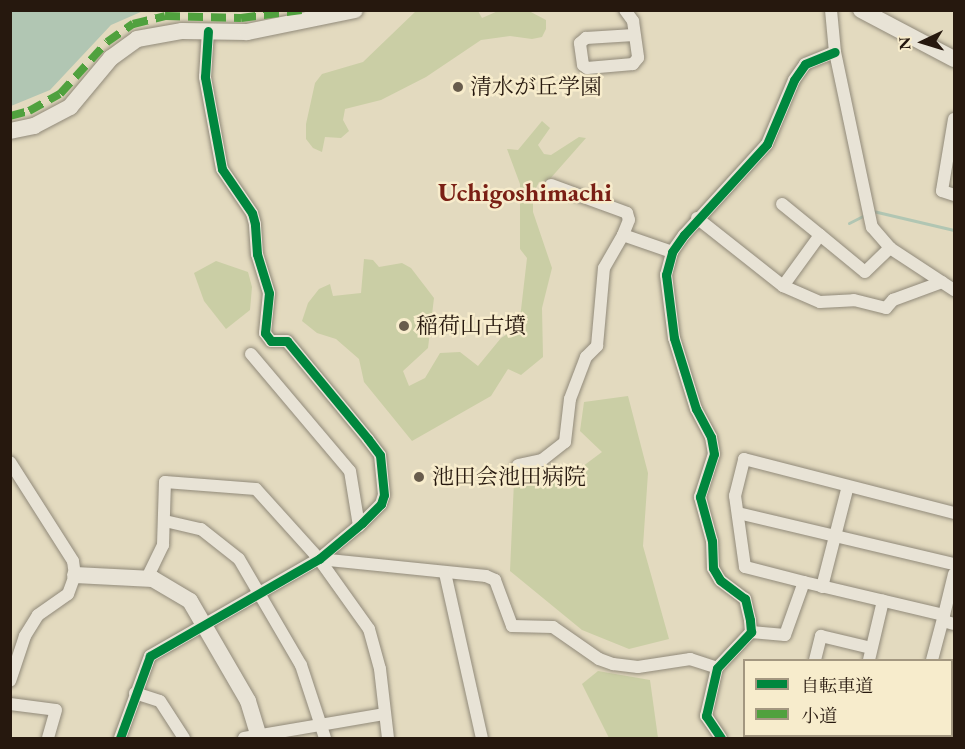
<!DOCTYPE html>
<html>
<head>
<meta charset="utf-8">
<style>
	body { margin:0 }
	#map { position:relative; width:965px; height:749px; overflow:hidden; background:#e3dabf; font-family:"EB Garamond","Noto Serif JP",serif }
	div>[style] { position:absolute }
	.green>* { inset:0; background:#cacea5 }
	.water>* { inset:0; background:#b1c6b3 }
	.stream>* { height:3px; margin:-1.5px; padding:0 1.5px; transform-origin:1.5px; border-radius:1.5px; background:#b1c6b3 }
	.roads { filter:drop-shadow(0 0 2px #918a7a) drop-shadow(0 0 2px #918a7a) }
	.street>* { height:12px; margin:-6px; padding:0 6px; transform-origin:6px; border-radius:6px; background:#e8e3d6 }
	.secondary>* { height:16px; margin:-8px; padding:0 8px; transform-origin:8px; border-radius:8px; background:#e8e3d6 }
	.quiet>* { height:8px; margin-top:-4px; transform-origin:0; background:repeating-linear-gradient(90deg,#50a13e 0 15px,transparent 0 23px) }
	.cycleway>* { height:9px; margin:-4.5px; padding:0 4.5px; transform-origin:4.5px; border-radius:4.5px; background:#00873e }
	.dots>* { width:16px; height:16px; translate:-50% -50%; box-sizing:border-box; border:3px solid #f7eccc; border-radius:50% }
	span { translate:-50% -50%; white-space:nowrap; text-align:center; line-height:1.15; -webkit-text-stroke:5px #f7eccc; paint-order:stroke }
	.poi-label { font-size:22px; color:#26180e }
	.left { translate:0 -50%; text-align:left }
	.quarter-label { font-size:26px; color:#7a1f14; font-weight:700 }
	.frame { position:absolute; inset:0; border:12px solid #26180e; pointer-events:none }
	.legend { position:absolute; left:743px; top:659px; width:210px; height:78px; box-sizing:border-box; background:#f7eccc; border:2px solid #a39780; margin:0; padding:8px 10px; list-style:none; font-size:18px; color:#26180e }
	.legend li { display:flex; align-items:center; gap:12px; height:30px }
	.legend b { width:30px; border:2px solid #a39780 }
	.north { position:absolute; left:893px; top:12px; width:60px; height:60px; -webkit-text-stroke:4px #f7eccc; paint-order:stroke; rotate:266deg; font-size:16px; font-weight:700; line-height:24px; text-align:center; color:#26180e }
	.north::after { content:''; display:block; margin:auto; width:21px; height:27px; background:#26180e; clip-path:polygon(50% 0,100% 100%,50% 72%,0 100%) }
</style>
</head>
<body>
<div id="map">
	<div class="green">
		<i style="clip-path:polygon(416px 11px,478px 11px,482px 18px,498px 11px,529px 11px,546px 20px,546px 29px,542px 37px,532px 39px,510px 36px,481px 40px,426px 77px,381px 100px,345px 109px,343px 120px,349px 131px,341px 138px,325px 137px,322px 152px,313px 148px,306px 139px,306px 124px,315px 83px,322px 74px,363px 62px)"></i>
		<i style="clip-path:polygon(542px 121px,550px 128px,538px 145px,544px 154px,551px 155px,579px 137px,586px 138px,549px 180px,539px 182px,533px 194px,533px 212px,552px 268px,542px 308px,543px 357px,521px 375px,508px 369px,491px 396px,412px 441px,364px 382px,359px 359px,336px 339px,317px 333px,302px 321px,308px 303px,319px 289px,330px 284px,333px 296px,361px 293px,364px 259px,373px 260px,379px 267px,402px 263px,411px 268px,434px 298px,428px 348px,403px 371px,409px 386px,425px 378px,440px 353px,460px 352px,478px 366px,501px 338px,519px 327px,527px 258px,520px 249px,520px 184px,507px 149px,518px 150px)"></i>
		<i style="clip-path:polygon(216px 261px,248px 272px,252px 287px,250px 310px,226px 329px,204px 301px,194px 273px)"></i>
		<i style="clip-path:polygon(628px 396px,648px 473px,643px 546px,669px 639px,629px 649px,582px 630px,510px 571px,514px 481px,563px 481px,602px 452px,580px 431px,584px 402px)"></i>
		<i style="clip-path:polygon(598px 671px,650px 680px,658px 738px,609px 738px,582px 684px)"></i>
	</div>
	<div class="water">
		<i style="clip-path:polygon(11px 10px,143px 10px,143px 11px,111px 25px,50px 90px,11px 106px)"></i>
	</div>
	<div class="stream">
		<i style="left:873px;top:211px;width:83px;rotate:13.2deg"></i>
		<i style="left:849px;top:223px;width:16px;rotate:-27deg"></i>
	</div>
	<div class="roads">
		<div class="street">
			<i style="left:625px;top:10px;width:14px;rotate:54deg"></i>
			<i style="left:633px;top:21px;width:37px;rotate:82deg"></i>
			<i style="left:638px;top:58px;width:8px;rotate:130deg"></i>
			<i style="left:633px;top:64px;width:46px;rotate:175deg"></i>
			<i style="left:587px;top:68px;width:5px;rotate:-143deg"></i>
			<i style="left:583px;top:65px;width:22px;rotate:-98deg"></i>
			<i style="left:580px;top:43px;width:8px;rotate:-40deg"></i>
			<i style="left:586px;top:38px;width:48px;rotate:-3.6deg"></i>
			<i style="left:831px;top:10px;width:42px;rotate:84.6deg"></i>
			<i style="left:835px;top:52px;width:179px;rotate:78.1deg"></i>
			<i style="left:872px;top:227px;width:28px;rotate:49deg"></i>
			<i style="left:890px;top:248px;width:77px;rotate:33.3deg"></i>
			<i style="left:954px;top:119px;width:73px;rotate:99.5deg"></i>
			<i style="left:942px;top:191px;width:13px;rotate:18deg"></i>
			<i style="left:551px;top:185px;width:81px;rotate:20.2deg"></i>
			<i style="left:627px;top:213px;width:7px;rotate:74deg"></i>
			<i style="left:629px;top:220px;width:16px;rotate:112deg"></i>
			<i style="left:782px;top:204px;width:49px;rotate:39.2deg"></i>
			<i style="left:697px;top:218px;width:110px;rotate:38.3deg"></i>
			<i style="left:783px;top:286px;width:40px;rotate:23.4deg"></i>
			<i style="left:820px;top:302px;width:34px;rotate:-3deg"></i>
			<i style="left:854px;top:300px;width:33px;rotate:14deg"></i>
			<i style="left:886px;top:308px;width:11px;rotate:-49deg"></i>
			<i style="left:893px;top:300px;width:52px;rotate:-20.2deg"></i>
			<i style="left:783px;top:286px;width:63px;rotate:-54deg"></i>
			<i style="left:820px;top:235px;width:58px;rotate:39.4deg"></i>
			<i style="left:865px;top:272px;width:35px;rotate:-44deg"></i>
			<i style="left:251px;top:354px;width:153px;rotate:49.8deg"></i>
			<i style="left:350px;top:471px;width:56px;rotate:80.7deg"></i>
			<i style="left:10px;top:462px;width:117px;rotate:57.5deg"></i>
			<i style="left:73px;top:561px;width:14px;rotate:82deg"></i>
			<i style="left:75px;top:575px;width:20px;rotate:110deg"></i>
			<i style="left:68px;top:594px;width:37px;rotate:145deg"></i>
			<i style="left:38px;top:615px;width:25px;rotate:122deg"></i>
			<i style="left:25px;top:636px;width:47px;rotate:108.4deg"></i>
			<i style="left:518px;top:465px;width:25px;rotate:-12deg"></i>
			<i style="left:542px;top:460px;width:29px;rotate:-38deg"></i>
			<i style="left:565px;top:442px;width:43px;rotate:-83.4deg"></i>
			<i style="left:570px;top:399px;width:45px;rotate:-69.1deg"></i>
			<i style="left:586px;top:357px;width:16px;rotate:-45deg"></i>
			<i style="left:597px;top:346px;width:78px;rotate:-84.9deg"></i>
			<i style="left:604px;top:268px;width:38px;rotate:-60deg"></i>
			<i style="left:623px;top:235px;width:52px;rotate:19.1deg"></i>
			<i style="left:738px;top:513px;width:222px;rotate:13.3deg"></i>
			<i style="left:165px;top:521px;width:37px;rotate:13deg"></i>
			<i style="left:201px;top:529px;width:48px;rotate:38.3deg"></i>
			<i style="left:239px;top:559px;width:123px;rotate:59.7deg"></i>
			<i style="left:301px;top:665px;width:77px;rotate:71.8deg"></i>
			<i style="left:319px;top:559px;width:168px;rotate:5.8deg"></i>
			<i style="left:486px;top:576px;width:10px;rotate:24deg"></i>
			<i style="left:495px;top:580px;width:49px;rotate:69.7deg"></i>
			<i style="left:512px;top:626px;width:41px;rotate:1.4deg"></i>
			<i style="left:553px;top:627px;width:56px;rotate:34.8deg"></i>
			<i style="left:599px;top:659px;width:15px;rotate:20deg"></i>
			<i style="left:613px;top:664px;width:25px;rotate:7deg"></i>
			<i style="left:638px;top:667px;width:53px;rotate:-8.7deg"></i>
			<i style="left:690px;top:659px;width:28px;rotate:18deg"></i>
			<i style="left:445px;top:573px;width:169px;rotate:77.4deg"></i>
			<i style="left:147px;top:578px;width:37px;rotate:-64deg"></i>
			<i style="left:163px;top:545px;width:63px;rotate:-88.2deg"></i>
			<i style="left:165px;top:482px;width:91px;rotate:4.4deg"></i>
			<i style="left:256px;top:489px;width:94px;rotate:48deg"></i>
			<i style="left:319px;top:559px;width:86px;rotate:54.5deg"></i>
			<i style="left:369px;top:629px;width:41px;rotate:74.6deg"></i>
			<i style="left:380px;top:669px;width:69px;rotate:83.4deg"></i>
			<i style="left:804px;top:582px;width:61px;rotate:-165.7deg"></i>
			<i style="left:745px;top:567px;width:72px;rotate:-98deg"></i>
			<i style="left:735px;top:496px;width:38px;rotate:-76deg"></i>
			<i style="left:744px;top:459px;width:217px;rotate:14.4deg"></i>
			<i style="left:822px;top:587px;width:104px;rotate:-75.6deg"></i>
			<i style="left:943px;top:621px;width:11px;rotate:15deg"></i>
			<i style="left:751px;top:632px;width:34px;rotate:5deg"></i>
			<i style="left:785px;top:635px;width:56px;rotate:-70.3deg"></i>
			<i style="left:804px;top:582px;width:144px;rotate:13.3deg"></i>
			<i style="left:944px;top:615px;width:42px;rotate:-76.3deg"></i>
			<i style="left:815px;top:660px;width:25px;rotate:-76deg"></i>
			<i style="left:821px;top:636px;width:51px;rotate:13.5deg"></i>
			<i style="left:869px;top:660px;width:61px;rotate:-76.7deg"></i>
			<i style="left:932px;top:660px;width:47px;rotate:-75.1deg"></i>
			<i style="left:135px;top:693px;width:26px;rotate:18deg"></i>
			<i style="left:160px;top:701px;width:44px;rotate:57deg"></i>
			<i style="left:952px;top:699px;width:2px;rotate:27deg"></i>
			<i style="left:10px;top:704px;width:46px;rotate:7.4deg"></i>
			<i style="left:56px;top:710px;width:29px;rotate:106deg"></i>
			<i style="left:911px;top:736px;width:3px;rotate:45deg"></i>
			<i style="left:120px;top:738px;width:87px;rotate:-69.9deg"></i>
			<i style="left:150px;top:656px;width:195px;rotate:-29.9deg"></i>
			<i style="left:319px;top:559px;width:56px;rotate:-39.9deg"></i>
			<i style="left:362px;top:523px;width:27px;rotate:-45deg"></i>
			<i style="left:381px;top:504px;width:9px;rotate:-72deg"></i>
			<i style="left:384px;top:495px;width:40px;rotate:-95.7deg"></i>
			<i style="left:380px;top:455px;width:20px;rotate:-127deg"></i>
			<i style="left:368px;top:439px;width:127px;rotate:-129.6deg"></i>
			<i style="left:287px;top:341px;width:16px;rotate:180deg"></i>
			<i style="left:271px;top:341px;width:10px;rotate:-127deg"></i>
			<i style="left:265px;top:333px;width:40px;rotate:-84.3deg"></i>
			<i style="left:269px;top:293px;width:41px;rotate:-107.1deg"></i>
			<i style="left:257px;top:254px;width:30px;rotate:-94deg"></i>
			<i style="left:255px;top:224px;width:11px;rotate:-105deg"></i>
			<i style="left:252px;top:213px;width:53px;rotate:-124.3deg"></i>
			<i style="left:222px;top:169px;width:94px;rotate:-100.5deg"></i>
			<i style="left:205px;top:77px;width:46px;rotate:-86.3deg"></i>
			<i style="left:244px;top:738px;width:143px;rotate:-9.7deg"></i>
			<i style="left:721px;top:738px;width:27px;rotate:-124deg"></i>
			<i style="left:706px;top:716px;width:49px;rotate:-77.1deg"></i>
			<i style="left:717px;top:668px;width:50px;rotate:-46.6deg"></i>
			<i style="left:751px;top:632px;width:12px;rotate:-95deg"></i>
			<i style="left:750px;top:620px;width:22px;rotate:-103deg"></i>
			<i style="left:745px;top:599px;width:31px;rotate:-143deg"></i>
			<i style="left:720px;top:580px;width:14px;rotate:-120deg"></i>
			<i style="left:713px;top:568px;width:27px;rotate:-92deg"></i>
			<i style="left:712px;top:541px;width:46px;rotate:-105.3deg"></i>
			<i style="left:700px;top:497px;width:45px;rotate:-72deg"></i>
			<i style="left:714px;top:454px;width:17px;rotate:-100deg"></i>
			<i style="left:711px;top:437px;width:32px;rotate:-118deg"></i>
			<i style="left:696px;top:409px;width:74px;rotate:-107.2deg"></i>
			<i style="left:674px;top:338px;width:64px;rotate:-97.2deg"></i>
			<i style="left:666px;top:275px;width:24px;rotate:-75deg"></i>
			<i style="left:672px;top:252px;width:21px;rotate:-55deg"></i>
			<i style="left:684px;top:235px;width:123px;rotate:-47.6deg"></i>
			<i style="left:767px;top:144px;width:69px;rotate:-67.1deg"></i>
			<i style="left:794px;top:80px;width:19px;rotate:-55deg"></i>
			<i style="left:805px;top:64px;width:32px;rotate:-22deg"></i>
			<i style="left:799px;top:738px;width:2px;rotate:-90deg"></i>
		</div>
		<div class="secondary">
			<i style="left:861px;top:10px;width:105px;rotate:27.8deg"></i>
			<i style="left:10px;top:131px;width:25px;rotate:-12deg"></i>
			<i style="left:34px;top:126px;width:41px;rotate:-27.8deg"></i>
			<i style="left:70px;top:107px;width:64px;rotate:-50.1deg"></i>
			<i style="left:111px;top:58px;width:32px;rotate:-36deg"></i>
			<i style="left:137px;top:39px;width:46px;rotate:-10.1deg"></i>
			<i style="left:182px;top:31px;width:65px;rotate:0.9deg"></i>
			<i style="left:247px;top:32px;width:110px;rotate:-11.5deg"></i>
			<i style="left:75px;top:575px;width:78px;rotate:2.9deg"></i>
			<i style="left:153px;top:579px;width:43px;rotate:30.7deg"></i>
			<i style="left:190px;top:601px;width:116px;rotate:59.9deg"></i>
			<i style="left:248px;top:701px;width:39px;rotate:73deg"></i>
		</div>
	</div>
	<div class="quiet">
		<i style="left:10px;top:116px;width:20px;rotate:-15deg"></i>
		<i style="left:29px;top:111px;width:35px;rotate:-29deg"></i>
		<i style="left:60px;top:94px;width:70px;rotate:-47.9deg"></i>
		<i style="left:107px;top:42px;width:32px;rotate:-35deg"></i>
		<i style="left:133px;top:24px;width:33px;rotate:-14deg"></i>
		<i style="left:165px;top:16px;width:76px;rotate:1.5deg"></i>
		<i style="left:241px;top:18px;width:61px;rotate:-7.6deg"></i>
	</div>
	<div class="cycleway">
		<i style="left:120px;top:738px;width:87px;rotate:-69.9deg"></i>
		<i style="left:150px;top:656px;width:195px;rotate:-29.9deg"></i>
		<i style="left:319px;top:559px;width:56px;rotate:-39.9deg"></i>
		<i style="left:362px;top:523px;width:27px;rotate:-45deg"></i>
		<i style="left:381px;top:504px;width:9px;rotate:-72deg"></i>
		<i style="left:384px;top:495px;width:40px;rotate:-95.7deg"></i>
		<i style="left:380px;top:455px;width:20px;rotate:-127deg"></i>
		<i style="left:368px;top:439px;width:127px;rotate:-129.6deg"></i>
		<i style="left:287px;top:341px;width:16px;rotate:180deg"></i>
		<i style="left:271px;top:341px;width:10px;rotate:-127deg"></i>
		<i style="left:265px;top:333px;width:40px;rotate:-84.3deg"></i>
		<i style="left:269px;top:293px;width:41px;rotate:-107.1deg"></i>
		<i style="left:257px;top:254px;width:30px;rotate:-94deg"></i>
		<i style="left:255px;top:224px;width:11px;rotate:-105deg"></i>
		<i style="left:252px;top:213px;width:53px;rotate:-124.3deg"></i>
		<i style="left:222px;top:169px;width:94px;rotate:-100.5deg"></i>
		<i style="left:205px;top:77px;width:46px;rotate:-86.3deg"></i>
		<i style="left:721px;top:738px;width:27px;rotate:-124deg"></i>
		<i style="left:706px;top:716px;width:49px;rotate:-77.1deg"></i>
		<i style="left:717px;top:668px;width:50px;rotate:-46.6deg"></i>
		<i style="left:751px;top:632px;width:12px;rotate:-95deg"></i>
		<i style="left:750px;top:620px;width:22px;rotate:-103deg"></i>
		<i style="left:745px;top:599px;width:31px;rotate:-143deg"></i>
		<i style="left:720px;top:580px;width:14px;rotate:-120deg"></i>
		<i style="left:713px;top:568px;width:27px;rotate:-92deg"></i>
		<i style="left:712px;top:541px;width:46px;rotate:-105.3deg"></i>
		<i style="left:700px;top:497px;width:45px;rotate:-72deg"></i>
		<i style="left:714px;top:454px;width:17px;rotate:-100deg"></i>
		<i style="left:711px;top:437px;width:32px;rotate:-118deg"></i>
		<i style="left:696px;top:409px;width:74px;rotate:-107.2deg"></i>
		<i style="left:674px;top:338px;width:64px;rotate:-97.2deg"></i>
		<i style="left:666px;top:275px;width:24px;rotate:-75deg"></i>
		<i style="left:672px;top:252px;width:21px;rotate:-55deg"></i>
		<i style="left:684px;top:235px;width:123px;rotate:-47.6deg"></i>
		<i style="left:767px;top:144px;width:69px;rotate:-67.1deg"></i>
		<i style="left:794px;top:80px;width:19px;rotate:-55deg"></i>
		<i style="left:805px;top:64px;width:32px;rotate:-22deg"></i>
	</div>
	<div class="dots">
		<i style="left:458px;top:87px;background:#685c4c"></i>
		<i style="left:404px;top:326px;background:#685c4c"></i>
		<i style="left:419px;top:477px;background:#685c4c"></i>
	</div>
	<div class="poi-label">
		<span class="left" style="left:470px;top:87px">清水が丘学園</span>
		<span class="left" style="left:416px;top:326px">稲荷山古墳</span>
		<span class="left" style="left:432px;top:477px">池田会池田病院</span>
	</div>
	<div class="quarter-label">
		<span style="left:525px;top:193px">Uchigoshimachi</span>
	</div>
	<div class="frame"></div>
	<ul class="legend">
	<li><b style="height:8px;background:#00873e"></b>自転車道</li>
	<li><b style="height:8px;background:#50a13e"></b>小道</li>
	</ul>
	<div class="north">N</div>
</div>
</body>
</html>
